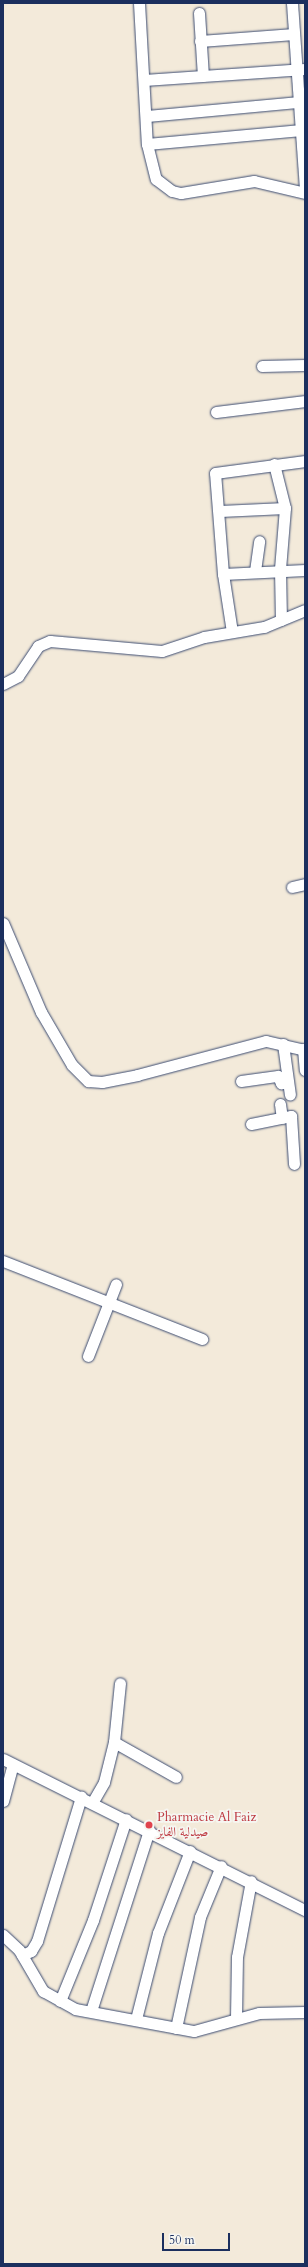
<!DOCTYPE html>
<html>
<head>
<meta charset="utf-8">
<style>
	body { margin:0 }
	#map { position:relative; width:308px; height:2267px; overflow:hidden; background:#f3eada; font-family:Cardo,Amiri,serif }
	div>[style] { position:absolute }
	.roads { filter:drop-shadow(0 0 1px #3b4b71) drop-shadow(0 0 1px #3b4b71) }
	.minor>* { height:11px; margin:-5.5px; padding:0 5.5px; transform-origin:5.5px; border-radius:5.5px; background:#fff }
	.dots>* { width:11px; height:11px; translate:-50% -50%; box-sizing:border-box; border:2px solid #f6f6f2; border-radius:50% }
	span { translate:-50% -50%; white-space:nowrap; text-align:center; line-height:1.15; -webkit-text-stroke:3.5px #f6f6f2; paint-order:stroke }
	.health-label { font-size:13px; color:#be3a42 }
	.left { translate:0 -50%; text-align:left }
	.frame { position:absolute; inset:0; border:4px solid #1b2f5e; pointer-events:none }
	.scale { position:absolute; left:162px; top:2233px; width:68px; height:18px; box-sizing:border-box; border:2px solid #1b2f5e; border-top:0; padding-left:5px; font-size:12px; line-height:14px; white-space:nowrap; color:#1b2f5e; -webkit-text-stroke:3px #f6f6f2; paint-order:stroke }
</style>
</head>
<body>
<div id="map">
	<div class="roads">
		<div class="minor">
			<i style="left:139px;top:3px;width:141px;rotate:86.8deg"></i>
			<i style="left:147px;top:144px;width:36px;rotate:76deg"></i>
			<i style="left:156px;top:179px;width:20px;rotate:37deg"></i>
			<i style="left:172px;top:191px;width:9px;rotate:13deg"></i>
			<i style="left:181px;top:193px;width:74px;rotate:-9.3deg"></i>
			<i style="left:254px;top:181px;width:52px;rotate:13.2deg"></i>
			<i style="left:292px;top:3px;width:184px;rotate:86deg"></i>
			<i style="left:199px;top:13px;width:63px;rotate:86.4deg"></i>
			<i style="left:200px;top:41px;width:94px;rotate:-4.3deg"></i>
			<i style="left:144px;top:80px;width:161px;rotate:-3.9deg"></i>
			<i style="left:147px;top:116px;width:153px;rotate:-5.3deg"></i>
			<i style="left:147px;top:144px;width:155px;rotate:-5.2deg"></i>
			<i style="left:262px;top:366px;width:43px;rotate:-1.3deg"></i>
			<i style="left:216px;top:412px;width:90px;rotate:-7deg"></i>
			<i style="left:274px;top:464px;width:45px;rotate:76deg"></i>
			<i style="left:285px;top:508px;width:61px;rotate:94.7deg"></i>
			<i style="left:280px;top:569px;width:51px;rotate:88.9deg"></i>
			<i style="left:220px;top:511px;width:65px;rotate:-2.6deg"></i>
			<i style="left:255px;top:571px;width:30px;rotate:-82deg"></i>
			<i style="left:223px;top:574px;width:82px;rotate:-2.8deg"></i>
			<i style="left:232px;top:632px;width:59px;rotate:-98.8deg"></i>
			<i style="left:223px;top:574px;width:101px;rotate:-94.5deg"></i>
			<i style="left:215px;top:473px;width:91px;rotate:-7.6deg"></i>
			<i style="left:3px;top:684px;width:17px;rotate:-28deg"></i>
			<i style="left:18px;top:676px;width:36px;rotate:-56deg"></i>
			<i style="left:38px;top:646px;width:13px;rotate:-23deg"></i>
			<i style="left:50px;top:641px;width:112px;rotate:5.1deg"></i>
			<i style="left:162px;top:651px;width:44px;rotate:-18.4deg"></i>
			<i style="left:204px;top:637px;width:61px;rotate:-9.5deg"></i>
			<i style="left:264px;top:627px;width:44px;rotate:-22.5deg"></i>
			<i style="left:292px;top:887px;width:13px;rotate:-13deg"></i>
			<i style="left:3px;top:923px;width:97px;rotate:66.9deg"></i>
			<i style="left:41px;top:1012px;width:61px;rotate:59.7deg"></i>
			<i style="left:72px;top:1065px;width:23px;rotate:45deg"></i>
			<i style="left:88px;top:1081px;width:14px;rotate:4deg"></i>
			<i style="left:102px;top:1082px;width:36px;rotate:-11deg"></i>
			<i style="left:137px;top:1075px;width:133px;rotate:-14.8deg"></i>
			<i style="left:266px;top:1041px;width:40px;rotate:13deg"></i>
			<i style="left:283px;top:1044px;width:51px;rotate:82.2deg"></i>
			<i style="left:303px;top:1049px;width:21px;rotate:85deg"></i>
			<i style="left:241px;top:1081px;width:37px;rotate:-8deg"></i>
			<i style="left:278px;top:1076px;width:8px;rotate:67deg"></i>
			<i style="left:281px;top:1083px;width:6px;rotate:-9deg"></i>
			<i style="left:280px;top:1104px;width:14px;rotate:82deg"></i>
			<i style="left:251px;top:1124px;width:41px;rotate:-11.3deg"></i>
			<i style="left:291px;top:1116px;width:48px;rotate:86.4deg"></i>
			<i style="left:3px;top:1261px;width:214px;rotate:21.4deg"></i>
			<i style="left:88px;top:1356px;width:77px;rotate:-68.7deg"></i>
			<i style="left:114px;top:1742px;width:71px;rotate:29.4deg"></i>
			<i style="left:3px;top:1759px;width:338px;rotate:26.6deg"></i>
			<i style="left:3px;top:1801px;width:38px;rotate:-75deg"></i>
			<i style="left:92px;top:1803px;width:24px;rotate:-60deg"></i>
			<i style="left:104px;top:1782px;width:41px;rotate:-76deg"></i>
			<i style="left:114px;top:1742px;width:59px;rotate:-84.2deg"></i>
			<i style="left:3px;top:1935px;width:22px;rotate:43deg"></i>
			<i style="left:19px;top:1950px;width:48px;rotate:59.7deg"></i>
			<i style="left:43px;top:1991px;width:37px;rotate:29deg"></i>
			<i style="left:75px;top:2009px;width:121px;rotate:10.5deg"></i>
			<i style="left:194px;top:2031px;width:67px;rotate:-15.5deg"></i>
			<i style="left:259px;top:2013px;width:46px;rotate:-1.2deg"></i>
			<i style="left:22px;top:1955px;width:10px;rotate:-24deg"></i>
			<i style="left:31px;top:1951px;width:12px;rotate:-59deg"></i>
			<i style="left:37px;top:1941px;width:151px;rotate:-73deg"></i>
			<i style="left:60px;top:2001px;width:87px;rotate:-67.8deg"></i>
			<i style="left:93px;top:1920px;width:106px;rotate:-71.9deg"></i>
			<i style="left:91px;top:2011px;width:190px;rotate:-72.2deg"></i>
			<i style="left:136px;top:2019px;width:89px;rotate:-75.7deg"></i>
			<i style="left:158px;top:1933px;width:88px;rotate:-68.7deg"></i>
			<i style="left:236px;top:2019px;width:62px;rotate:-89.1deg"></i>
			<i style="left:237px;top:1957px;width:77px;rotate:-79.6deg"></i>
			<i style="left:176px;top:2028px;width:114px;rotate:-77.8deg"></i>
			<i style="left:200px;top:1917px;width:55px;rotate:-67.6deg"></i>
		</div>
	</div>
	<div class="dots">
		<i style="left:149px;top:1825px;background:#e0444e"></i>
	</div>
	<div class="health-label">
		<span class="left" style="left:157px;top:1825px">Pharmacie Al Faiz<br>صيدلية الفايز</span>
	</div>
	<div class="frame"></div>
	<div class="scale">50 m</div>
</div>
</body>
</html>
